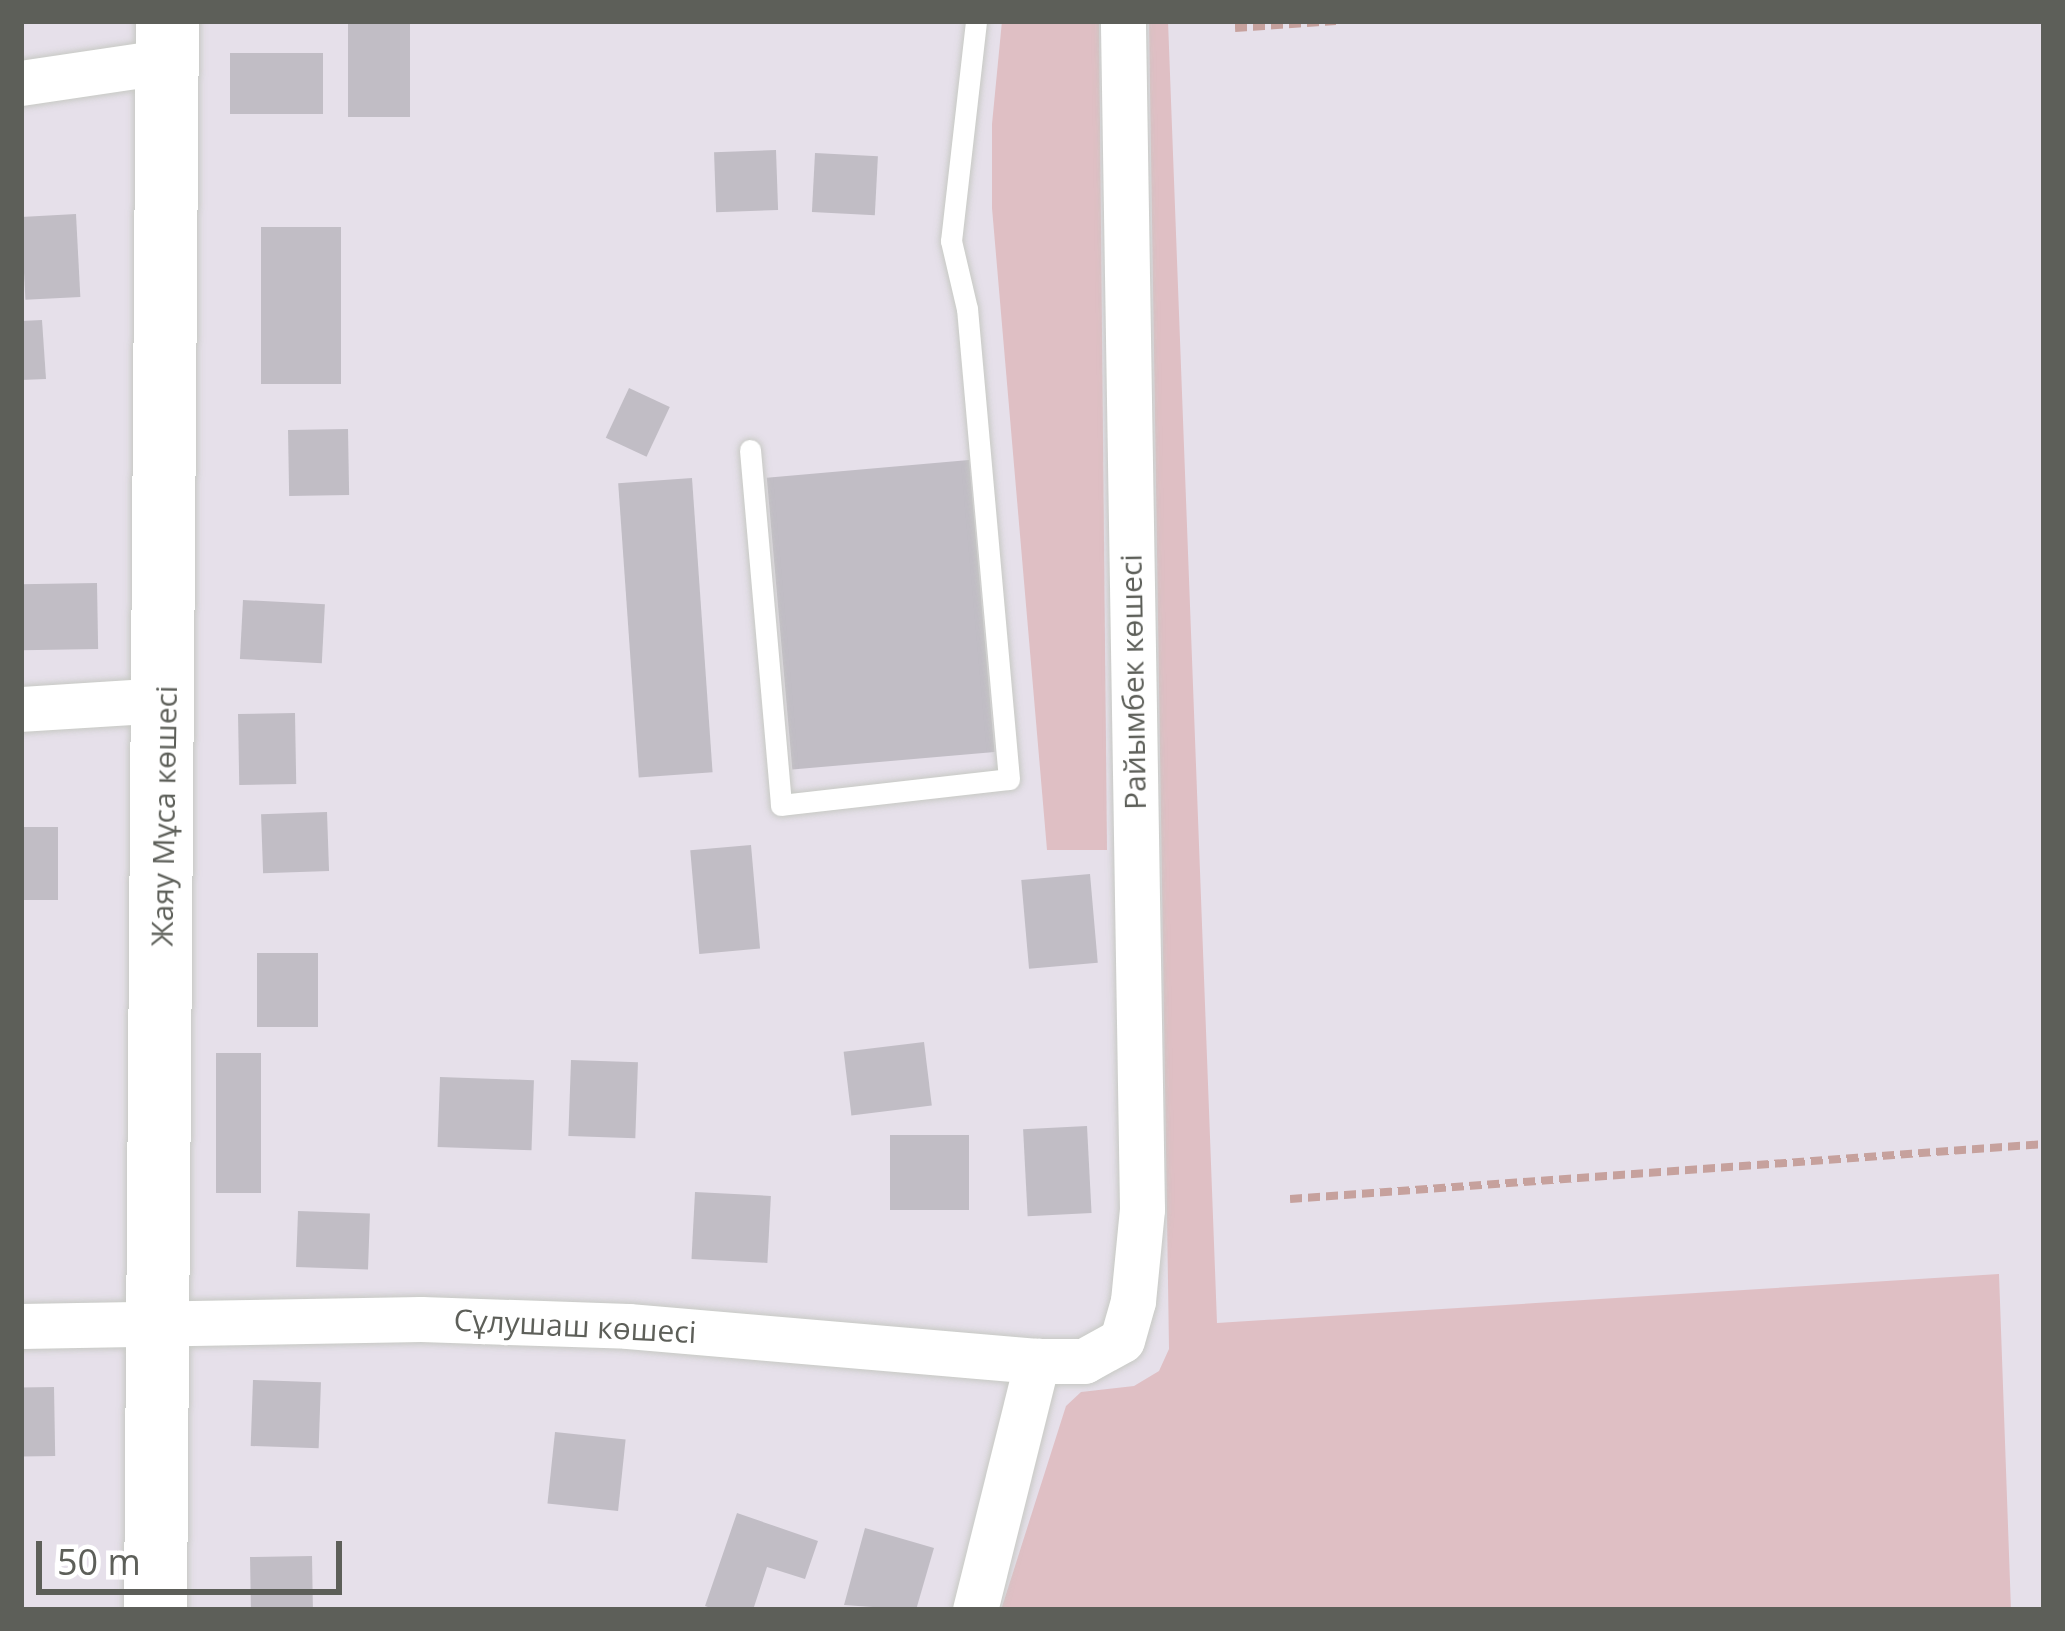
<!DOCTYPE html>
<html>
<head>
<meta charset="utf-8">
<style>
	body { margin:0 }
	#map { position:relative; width:2065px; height:1631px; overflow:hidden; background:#e6e0ea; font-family:"Open Sans",sans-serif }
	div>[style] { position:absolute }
	.green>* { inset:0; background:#dfbfc4 }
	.building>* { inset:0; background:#c1bdc5; transform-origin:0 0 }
	.path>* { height:8px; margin-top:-4px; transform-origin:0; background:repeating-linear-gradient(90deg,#c6a19d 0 12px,transparent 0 18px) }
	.roads { filter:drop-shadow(0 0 3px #c7c9c4) drop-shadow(0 0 3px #c7c9c4) }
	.lane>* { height:21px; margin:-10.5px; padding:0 10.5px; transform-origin:10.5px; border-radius:10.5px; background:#fff }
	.street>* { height:45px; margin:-22.5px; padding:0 22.5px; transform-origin:22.5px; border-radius:22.5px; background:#fff }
	.secondary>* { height:63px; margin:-31.5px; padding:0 31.5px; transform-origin:31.5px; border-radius:31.5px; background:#fff }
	span { translate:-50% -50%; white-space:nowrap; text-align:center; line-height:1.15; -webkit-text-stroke:10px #fff; paint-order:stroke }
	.street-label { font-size:30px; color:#5d5f59 }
	.frame { position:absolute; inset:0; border:24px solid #5d5f59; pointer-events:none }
	.scale { position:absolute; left:36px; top:1541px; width:306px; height:54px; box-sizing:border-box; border:6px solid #5d5f59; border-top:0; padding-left:15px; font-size:36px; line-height:42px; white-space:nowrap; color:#5d5f59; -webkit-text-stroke:9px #fff; paint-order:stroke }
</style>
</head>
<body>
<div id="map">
	<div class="green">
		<i style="clip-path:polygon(1002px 21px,1099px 21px,1107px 850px,1047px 850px,992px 208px,992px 124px)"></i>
		<i style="clip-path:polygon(1149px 21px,1168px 21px,1217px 1323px,1999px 1274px,2011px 1610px,1001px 1610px,1066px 1406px,1081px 1392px,1134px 1386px,1159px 1371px,1169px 1349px)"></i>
	</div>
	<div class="building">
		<i style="left:348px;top:21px;width:62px;height:96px"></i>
		<i style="left:323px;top:53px;width:61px;height:93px;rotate:90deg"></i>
		<i style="left:776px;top:150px;width:60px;height:62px;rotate:88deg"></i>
		<i style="left:815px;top:153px;width:63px;height:59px;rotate:3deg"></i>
		<i style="left:76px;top:214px;width:83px;height:55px;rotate:87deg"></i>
		<i style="left:261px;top:227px;width:80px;height:157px"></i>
		<i style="clip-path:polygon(42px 320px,46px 379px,21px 380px,21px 321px)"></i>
		<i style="left:629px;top:388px;width:45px;height:55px;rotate:25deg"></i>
		<i style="left:348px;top:429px;width:66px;height:60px;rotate:89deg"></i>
		<i style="left:969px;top:460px;width:293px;height:203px;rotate:85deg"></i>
		<i style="left:692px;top:478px;width:295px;height:74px;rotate:86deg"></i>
		<i style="left:97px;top:583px;width:66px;height:76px;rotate:89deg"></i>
		<i style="left:243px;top:600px;width:82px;height:59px;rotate:3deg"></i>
		<i style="left:295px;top:713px;width:71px;height:57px;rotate:89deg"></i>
		<i style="left:327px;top:812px;width:59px;height:66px;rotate:88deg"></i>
		<i style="left:21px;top:827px;width:37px;height:73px"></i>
		<i style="left:751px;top:845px;width:104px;height:61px;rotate:85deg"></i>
		<i style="left:1090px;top:874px;width:89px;height:69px;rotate:85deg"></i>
		<i style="left:257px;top:953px;width:61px;height:74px"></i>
		<i style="left:924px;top:1042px;width:64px;height:81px;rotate:83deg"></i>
		<i style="left:216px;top:1053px;width:45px;height:140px"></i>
		<i style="left:571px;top:1060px;width:67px;height:76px;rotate:2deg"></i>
		<i style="left:440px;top:1077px;width:94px;height:70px;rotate:2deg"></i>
		<i style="left:1087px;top:1126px;width:87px;height:64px;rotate:87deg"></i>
		<i style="left:890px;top:1135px;width:79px;height:75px"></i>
		<i style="left:695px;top:1192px;width:76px;height:67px;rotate:3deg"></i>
		<i style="left:298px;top:1211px;width:72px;height:56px;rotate:2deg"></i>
		<i style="left:253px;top:1380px;width:68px;height:66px;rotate:2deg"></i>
		<i style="left:54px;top:1387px;width:69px;height:33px;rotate:89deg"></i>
		<i style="left:555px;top:1432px;width:71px;height:72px;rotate:6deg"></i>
		<i style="clip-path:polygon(737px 1513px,818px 1541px,805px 1579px,767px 1567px,753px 1610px,717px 1610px,705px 1606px)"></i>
		<i style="clip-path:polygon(865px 1528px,934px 1548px,916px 1610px,844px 1605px)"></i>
		<i style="left:312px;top:1556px;width:54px;height:62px;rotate:89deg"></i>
	</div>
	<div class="path">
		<i style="left:1235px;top:28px;width:101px;rotate:-4deg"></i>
		<i style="left:1290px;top:1199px;width:756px;rotate:-4.17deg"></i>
	</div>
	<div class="roads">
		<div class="lane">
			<i style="left:750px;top:450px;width:356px;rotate:85deg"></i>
			<i style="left:781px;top:805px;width:229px;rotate:-6.5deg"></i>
			<i style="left:1009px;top:779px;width:472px;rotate:-95.1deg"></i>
			<i style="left:967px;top:309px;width:70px;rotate:-103.2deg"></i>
			<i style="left:951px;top:241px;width:221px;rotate:-83.5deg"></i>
		</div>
		<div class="street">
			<i style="left:21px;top:83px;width:149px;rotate:-8.5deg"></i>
			<i style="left:21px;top:709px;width:144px;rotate:-3.6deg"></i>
			<i style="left:21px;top:1326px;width:400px;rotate:-1deg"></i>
			<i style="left:421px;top:1319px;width:207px;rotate:1.9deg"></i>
			<i style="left:628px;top:1326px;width:410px;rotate:4.9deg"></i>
			<i style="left:1037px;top:1361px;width:47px"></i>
			<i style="left:1084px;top:1361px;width:43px;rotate:-28.9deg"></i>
			<i style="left:1122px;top:1340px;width:41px;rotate:-74.2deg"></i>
			<i style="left:1133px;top:1301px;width:92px;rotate:-84.4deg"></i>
			<i style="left:1142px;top:1209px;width:1188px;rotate:-90.92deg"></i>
			<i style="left:975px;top:1610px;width:257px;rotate:-76deg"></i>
		</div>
		<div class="secondary">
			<i style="left:155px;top:1610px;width:1589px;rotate:-89.57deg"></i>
		</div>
	</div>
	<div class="street-label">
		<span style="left:1133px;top:682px;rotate:-91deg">Райымбек көшесі</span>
		<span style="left:164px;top:816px;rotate:-89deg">Жаяу Мұса көшесі</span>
		<span style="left:575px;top:1326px;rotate:3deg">Сұлушаш көшесі</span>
	</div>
	<div class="frame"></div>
	<div class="scale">50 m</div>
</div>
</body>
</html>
